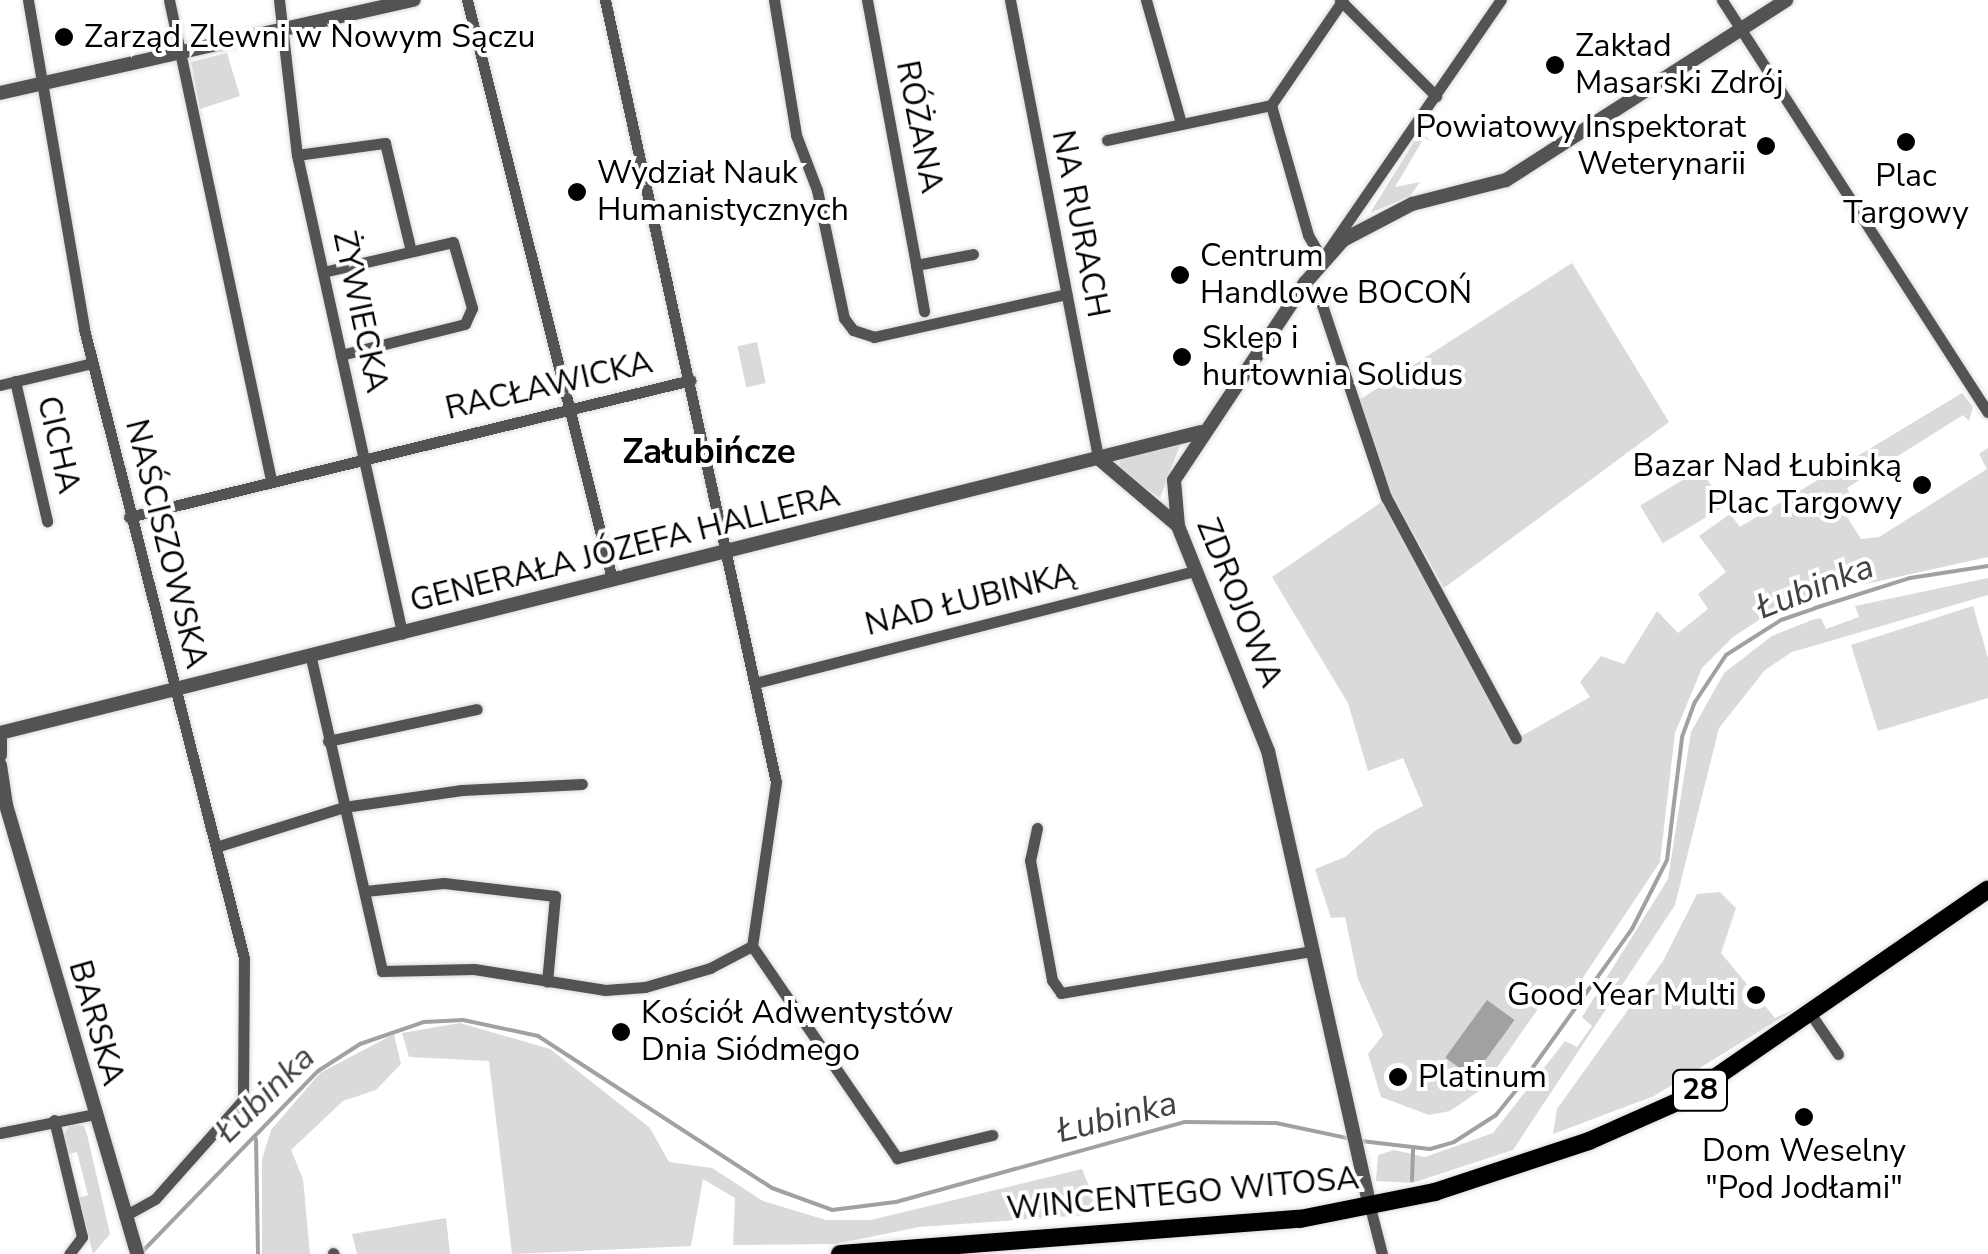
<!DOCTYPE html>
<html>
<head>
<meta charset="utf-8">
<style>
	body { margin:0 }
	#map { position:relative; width:1988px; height:1254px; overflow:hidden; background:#fff; font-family:"Nunito Sans",sans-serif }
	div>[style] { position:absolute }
	.green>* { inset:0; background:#dadada; transform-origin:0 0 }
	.water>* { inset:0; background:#a1a1a1; transform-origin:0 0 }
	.stream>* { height:4px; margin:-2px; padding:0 2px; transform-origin:2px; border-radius:2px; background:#a1a1a1 }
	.roads { filter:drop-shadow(0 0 2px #dbdbdb) drop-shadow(0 0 2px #dbdbdb) }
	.minor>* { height:11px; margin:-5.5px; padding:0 5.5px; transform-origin:5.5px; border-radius:5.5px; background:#535353 }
	.tertiary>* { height:14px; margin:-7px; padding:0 7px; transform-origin:7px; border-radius:7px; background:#535353 }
	.primary>* { height:18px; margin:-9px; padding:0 9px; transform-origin:9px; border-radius:9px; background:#000 }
	.dots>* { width:28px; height:28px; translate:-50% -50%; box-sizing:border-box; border:5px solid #fff; border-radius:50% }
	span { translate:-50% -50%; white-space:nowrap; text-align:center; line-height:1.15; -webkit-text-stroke:8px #fff; paint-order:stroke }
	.shield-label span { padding:2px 8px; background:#fff; border:2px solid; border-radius:8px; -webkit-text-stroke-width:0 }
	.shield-label { font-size:30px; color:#000; font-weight:700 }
	.poi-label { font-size:32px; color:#000 }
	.left { translate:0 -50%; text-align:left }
	.right { translate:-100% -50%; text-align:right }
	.street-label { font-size:32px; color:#000 }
	.neighbourhood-label { font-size:35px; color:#000; font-weight:700 }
	.water-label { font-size:35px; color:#424242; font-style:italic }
</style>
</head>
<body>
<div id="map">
	<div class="green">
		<i style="clip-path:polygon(227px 53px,240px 96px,200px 109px,191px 62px)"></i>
		<i style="clip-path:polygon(1420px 132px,1431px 141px,1424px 138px,1395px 187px,1420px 182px,1410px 196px,1370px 213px)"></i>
		<i style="clip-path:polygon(1572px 263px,1669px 422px,1444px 588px,1391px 493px,1356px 402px)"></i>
		<i style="left:757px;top:342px;width:42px;height:20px;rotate:78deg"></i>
		<i style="clip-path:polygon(1962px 393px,1973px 407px,1969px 421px,1963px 415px,1847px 488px,1851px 496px,1839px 504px,1861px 539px,1879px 537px,1987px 469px,1979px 454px,1988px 448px,1988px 557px,1852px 587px,1846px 572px,1806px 585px,1810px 599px,1782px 605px,1733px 637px,1702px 668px,1675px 733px,1660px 862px,1564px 1006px,1554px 986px,1482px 1089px,1450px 1111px,1429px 1115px,1381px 1097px,1368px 1054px,1383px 1035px,1358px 979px,1345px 917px,1331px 918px,1315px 869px,1345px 857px,1376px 830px,1423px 806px,1403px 758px,1368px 771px,1348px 703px,1272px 577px,1383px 501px,1520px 737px,1590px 697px,1580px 682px,1601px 656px,1624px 664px,1657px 611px,1678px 633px,1708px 609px,1698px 594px,1726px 572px,1699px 536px,1730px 514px,1740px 527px)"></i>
		<i style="clip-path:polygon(1180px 445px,1160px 498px,1119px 470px,1120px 458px)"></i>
		<i style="left:1701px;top:469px;width:44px;height:71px;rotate:59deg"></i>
		<i style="clip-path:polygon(1988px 578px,1988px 595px,1792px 652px,1765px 670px,1719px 728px,1675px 905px,1513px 1150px,1412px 1183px,1376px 1181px,1378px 1155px,1394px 1150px,1425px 1157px,1493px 1133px,1565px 1041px,1577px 1047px,1592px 1026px,1582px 1017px,1668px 879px,1691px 732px,1724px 673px,1772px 636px,1812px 620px,1821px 618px,1826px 629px,1859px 617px,1855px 606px)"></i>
		<i style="clip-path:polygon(1973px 606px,1988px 658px,1988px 698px,1878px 731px,1851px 645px)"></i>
		<i style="clip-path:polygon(1720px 892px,1736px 908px,1721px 953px,1775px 1018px,1797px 1008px,1654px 1096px,1553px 1134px,1557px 1109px,1663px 961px,1697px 894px)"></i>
		<i style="clip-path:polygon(460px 1023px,550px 1049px,650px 1128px,669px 1162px,712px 1168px,763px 1201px,826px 1220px,871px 1220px,1082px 1169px,1100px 1214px,919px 1227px,835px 1244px,733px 1245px,735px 1198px,703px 1179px,691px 1246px,512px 1254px,489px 1061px,409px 1057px,402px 1033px)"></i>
		<i style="clip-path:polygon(394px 1034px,401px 1064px,376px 1090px,343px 1101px,291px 1150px,303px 1179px,310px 1254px,262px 1254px,262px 1159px,271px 1130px,320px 1073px)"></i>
		<i style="clip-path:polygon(70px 1124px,84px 1126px,87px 1134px,110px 1234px,93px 1254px,79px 1198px,88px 1195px,77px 1152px,68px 1154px,63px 1136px)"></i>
		<i style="clip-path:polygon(446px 1218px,450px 1254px,357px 1254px,352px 1234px)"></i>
	</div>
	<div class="water">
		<i style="left:1487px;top:1000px;width:34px;height:71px;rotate:36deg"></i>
	</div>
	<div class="stream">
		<i style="left:256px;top:1139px;width:115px;rotate:89deg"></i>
		<i style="left:1361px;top:1141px;width:69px;rotate:6.6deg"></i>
		<i style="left:1430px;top:1149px;width:25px;rotate:-16deg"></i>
		<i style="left:1454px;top:1142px;width:50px;rotate:-32.7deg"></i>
		<i style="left:1496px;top:1115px;width:40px;rotate:-51deg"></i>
		<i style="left:1521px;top:1084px;width:191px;rotate:-54.4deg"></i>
		<i style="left:1632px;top:929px;width:77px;rotate:-63.1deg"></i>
		<i style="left:1667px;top:860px;width:124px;rotate:-83deg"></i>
		<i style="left:1682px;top:737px;width:37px;rotate:-70deg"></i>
		<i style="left:1695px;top:702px;width:56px;rotate:-56.6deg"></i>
		<i style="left:1726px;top:655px;width:65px;rotate:-32.5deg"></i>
		<i style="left:1781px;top:620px;width:36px;rotate:-19deg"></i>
		<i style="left:1815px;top:608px;width:100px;rotate:-17.5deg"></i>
		<i style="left:1910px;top:578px;width:79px;rotate:-8.7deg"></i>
		<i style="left:1412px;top:1180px;width:33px;rotate:-88deg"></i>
		<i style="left:140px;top:1254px;width:255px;rotate:-45.8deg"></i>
		<i style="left:318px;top:1071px;width:50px;rotate:-32.7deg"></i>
		<i style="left:360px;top:1044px;width:68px;rotate:-19deg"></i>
		<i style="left:424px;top:1022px;width:39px;rotate:-3deg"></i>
		<i style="left:463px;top:1020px;width:77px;rotate:12deg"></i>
		<i style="left:538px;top:1036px;width:279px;rotate:33deg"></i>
		<i style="left:772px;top:1188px;width:64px;rotate:20.1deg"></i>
		<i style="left:832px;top:1210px;width:64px;rotate:-7.1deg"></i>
		<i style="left:896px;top:1202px;width:300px;rotate:-15.5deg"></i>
		<i style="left:1185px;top:1122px;width:91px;rotate:0.6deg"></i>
		<i style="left:1276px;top:1123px;width:78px;rotate:11.9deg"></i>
	</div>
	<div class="roads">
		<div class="minor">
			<i style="left:28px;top:0;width:334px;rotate:80.3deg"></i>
			<i style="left:84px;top:329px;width:649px;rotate:75.73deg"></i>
			<i style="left:244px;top:958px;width:142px;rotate:90.4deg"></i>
			<i style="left:243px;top:1100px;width:132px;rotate:131.6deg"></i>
			<i style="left:155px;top:1199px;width:35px;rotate:151deg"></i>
			<i style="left:169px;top:0;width:492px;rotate:78deg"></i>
			<i style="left:279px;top:0;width:156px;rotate:83.4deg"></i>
			<i style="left:297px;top:155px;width:490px;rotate:77.6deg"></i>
			<i style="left:467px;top:0;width:597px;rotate:75.94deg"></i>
			<i style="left:605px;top:0;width:800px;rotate:77.67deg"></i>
			<i style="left:776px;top:782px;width:166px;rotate:98.3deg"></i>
			<i style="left:752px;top:946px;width:257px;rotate:55.6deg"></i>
			<i style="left:897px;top:1158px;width:98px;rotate:-13.6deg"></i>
			<i style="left:774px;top:0;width:137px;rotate:80.7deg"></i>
			<i style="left:796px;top:135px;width:59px;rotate:69.1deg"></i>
			<i style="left:817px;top:190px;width:131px;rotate:78.1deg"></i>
			<i style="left:844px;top:318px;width:15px;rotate:53deg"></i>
			<i style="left:853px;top:330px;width:22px;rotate:18deg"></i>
			<i style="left:874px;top:337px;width:197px;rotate:-12.6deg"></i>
			<i style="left:867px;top:0;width:269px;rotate:79.5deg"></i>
			<i style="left:916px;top:265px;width:58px;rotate:-10.9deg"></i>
			<i style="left:1010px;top:0;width:466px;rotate:79.1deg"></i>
			<i style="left:1146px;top:0;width:128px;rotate:74.1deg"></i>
			<i style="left:1340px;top:0;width:136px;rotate:45deg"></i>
			<i style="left:1722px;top:0;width:490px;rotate:57.2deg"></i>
			<i style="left:1271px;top:105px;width:135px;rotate:74.1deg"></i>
			<i style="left:1308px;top:235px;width:28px;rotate:60deg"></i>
			<i style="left:1322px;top:259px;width:315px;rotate:-55.4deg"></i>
			<i style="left:1271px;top:105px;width:127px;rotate:-55.6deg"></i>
			<i style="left:1107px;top:140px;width:168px;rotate:-12deg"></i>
			<i style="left:297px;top:155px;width:89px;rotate:-7.8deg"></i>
			<i style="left:385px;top:143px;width:111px;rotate:76.5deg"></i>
			<i style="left:916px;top:265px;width:47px;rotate:80.1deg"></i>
			<i style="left:323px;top:272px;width:133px;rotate:-13deg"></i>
			<i style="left:453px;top:242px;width:69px;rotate:73.9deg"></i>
			<i style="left:472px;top:308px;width:17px;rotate:114deg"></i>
			<i style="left:465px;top:324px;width:128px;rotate:166deg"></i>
			<i style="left:1305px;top:283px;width:19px;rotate:43deg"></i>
			<i style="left:1319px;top:296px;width:212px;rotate:71.6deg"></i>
			<i style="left:1386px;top:497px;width:274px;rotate:61.7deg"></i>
			<i style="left:15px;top:381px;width:144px;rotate:77.1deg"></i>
			<i style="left:0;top:385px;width:95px;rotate:-13.4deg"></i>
			<i style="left:129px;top:517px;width:578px;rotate:-13.7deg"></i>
			<i style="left:311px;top:658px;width:321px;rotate:77.2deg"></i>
			<i style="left:382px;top:971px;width:92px;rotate:-1.2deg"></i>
			<i style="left:474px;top:969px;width:133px;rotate:9.1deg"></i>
			<i style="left:605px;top:990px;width:40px;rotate:-4.3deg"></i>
			<i style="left:645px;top:987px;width:68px;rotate:-16.3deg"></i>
			<i style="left:710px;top:968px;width:47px;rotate:-27.6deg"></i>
			<i style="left:759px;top:682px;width:450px;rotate:-14.3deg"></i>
			<i style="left:328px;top:741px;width:152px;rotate:-12.1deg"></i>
			<i style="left:1037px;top:828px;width:33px;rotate:102deg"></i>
			<i style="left:1030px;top:860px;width:122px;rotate:79.6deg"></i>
			<i style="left:1052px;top:980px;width:16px;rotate:55deg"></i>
			<i style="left:1061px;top:993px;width:254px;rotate:-9.5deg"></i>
			<i style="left:219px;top:846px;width:131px;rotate:-17.3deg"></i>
			<i style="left:344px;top:807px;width:119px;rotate:-8.2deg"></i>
			<i style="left:462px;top:790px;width:120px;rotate:-2.9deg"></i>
			<i style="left:365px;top:891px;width:79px;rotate:-5.8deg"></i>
			<i style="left:444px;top:883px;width:112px;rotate:6.7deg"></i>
			<i style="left:555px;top:896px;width:86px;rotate:95.3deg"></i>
			<i style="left:1812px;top:1016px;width:46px;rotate:55.6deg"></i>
			<i style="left:54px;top:1120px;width:120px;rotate:76.5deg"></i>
			<i style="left:82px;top:1237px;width:21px;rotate:127deg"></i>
			<i style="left:0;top:1133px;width:96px;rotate:-11.4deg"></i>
			<i style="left:1370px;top:1207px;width:49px;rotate:75.7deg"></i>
			<i style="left:333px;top:1253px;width:1px;rotate:45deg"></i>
		</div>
		<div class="tertiary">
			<i style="left:0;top:93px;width:424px;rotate:-12.7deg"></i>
			<i style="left:1098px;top:458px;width:104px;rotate:40.3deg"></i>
			<i style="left:0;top:733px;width:1238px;rotate:-14.07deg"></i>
			<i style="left:0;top:734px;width:21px;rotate:90deg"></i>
			<i style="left:0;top:765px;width:40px;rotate:81.5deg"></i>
			<i style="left:6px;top:805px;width:468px;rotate:73.7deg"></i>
			<i style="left:1370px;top:1207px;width:467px;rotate:-102.6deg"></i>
			<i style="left:1268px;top:751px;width:242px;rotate:-111.8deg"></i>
			<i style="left:1178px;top:526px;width:46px;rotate:-95deg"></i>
			<i style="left:1174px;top:480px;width:237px;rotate:-56.4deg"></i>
			<i style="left:1305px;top:283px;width:57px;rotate:-48.5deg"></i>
			<i style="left:1343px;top:240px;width:78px;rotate:-27.6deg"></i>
			<i style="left:1412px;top:204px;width:97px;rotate:-14.3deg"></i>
			<i style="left:1506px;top:180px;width:333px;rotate:-32.7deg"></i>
		</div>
		<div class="primary">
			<i style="left:840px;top:1254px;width:461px;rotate:-4.4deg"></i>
			<i style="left:1300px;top:1219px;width:138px;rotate:-11.3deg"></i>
			<i style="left:1435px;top:1192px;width:162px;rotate:-18.3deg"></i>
			<i style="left:1589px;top:1141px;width:104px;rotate:-23.9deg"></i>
			<i style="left:1684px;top:1099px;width:369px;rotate:-34.6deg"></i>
		</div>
	</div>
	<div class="dots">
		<i style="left:64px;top:37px;background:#000"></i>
		<i style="left:1555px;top:65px;background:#000"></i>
		<i style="left:1906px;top:142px;background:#000"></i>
		<i style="left:1766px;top:146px;background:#000"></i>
		<i style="left:577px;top:192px;background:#000"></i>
		<i style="left:1180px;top:275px;background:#000"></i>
		<i style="left:1182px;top:357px;background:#000"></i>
		<i style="left:1922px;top:485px;background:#000"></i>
		<i style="left:1756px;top:995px;background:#000"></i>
		<i style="left:621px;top:1032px;background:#000"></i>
		<i style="left:1398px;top:1077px;background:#000"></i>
		<i style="left:1804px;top:1117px;background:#000"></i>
	</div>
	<div class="shield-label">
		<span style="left:1700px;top:1090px">28</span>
	</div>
	<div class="poi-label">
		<span class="left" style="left:84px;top:37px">Zarząd Zlewni w Nowym Sączu</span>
		<span class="left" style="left:1575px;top:65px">Zakład<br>Masarski Zdrój</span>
		<span class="right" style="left:1746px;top:146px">Powiatowy Inspektorat<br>Weterynarii</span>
		<span class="left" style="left:597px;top:192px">Wydział Nauk<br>Humanistycznych</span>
		<span style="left:1906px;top:195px">Plac<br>Targowy</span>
		<span class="left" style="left:1200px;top:275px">Centrum<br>Handlowe BOCOŃ</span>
		<span class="left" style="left:1202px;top:357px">Sklep i<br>hurtownia Solidus</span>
		<span class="right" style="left:1902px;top:485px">Bazar Nad Łubinką<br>Plac Targowy</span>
		<span class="right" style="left:1736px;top:995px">Good Year Multi</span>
		<span class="left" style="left:641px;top:1032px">Kościół Adwentystów<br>Dnia Siódmego</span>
		<span class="left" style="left:1418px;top:1077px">Platinum</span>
		<span style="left:1804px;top:1170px">Dom Weselny<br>"Pod Jodłami"</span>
	</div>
	<div class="street-label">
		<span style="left:919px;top:127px;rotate:79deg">RÓŻANA</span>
		<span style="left:1080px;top:224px;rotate:79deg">NA RURACH</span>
		<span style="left:360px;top:312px;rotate:78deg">ŻYWIECKA</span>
		<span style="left:549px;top:386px;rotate:-13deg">RACŁAWICKA</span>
		<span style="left:58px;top:445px;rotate:77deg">CICHA</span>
		<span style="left:166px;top:544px;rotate:76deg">NAŚCISZOWSKA</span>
		<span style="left:625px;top:549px;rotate:-14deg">GENERAŁA JÓZEFA HALLERA</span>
		<span style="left:970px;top:600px;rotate:-14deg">NAD ŁUBINKĄ</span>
		<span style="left:1239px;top:603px;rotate:68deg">ZDROJOWA</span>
		<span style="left:96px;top:1023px;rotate:74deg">BARSKA</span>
		<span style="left:1183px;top:1194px;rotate:-5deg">WINCENTEGO WITOSA</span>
	</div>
	<div class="neighbourhood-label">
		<span style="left:709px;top:452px">Załubińcze</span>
	</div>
	<div class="water-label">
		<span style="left:1815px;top:587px;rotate:-21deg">Łubinka</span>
		<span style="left:265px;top:1094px;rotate:-44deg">Łubinka</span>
		<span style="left:1117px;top:1117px;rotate:-14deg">Łubinka</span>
	</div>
</div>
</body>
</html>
